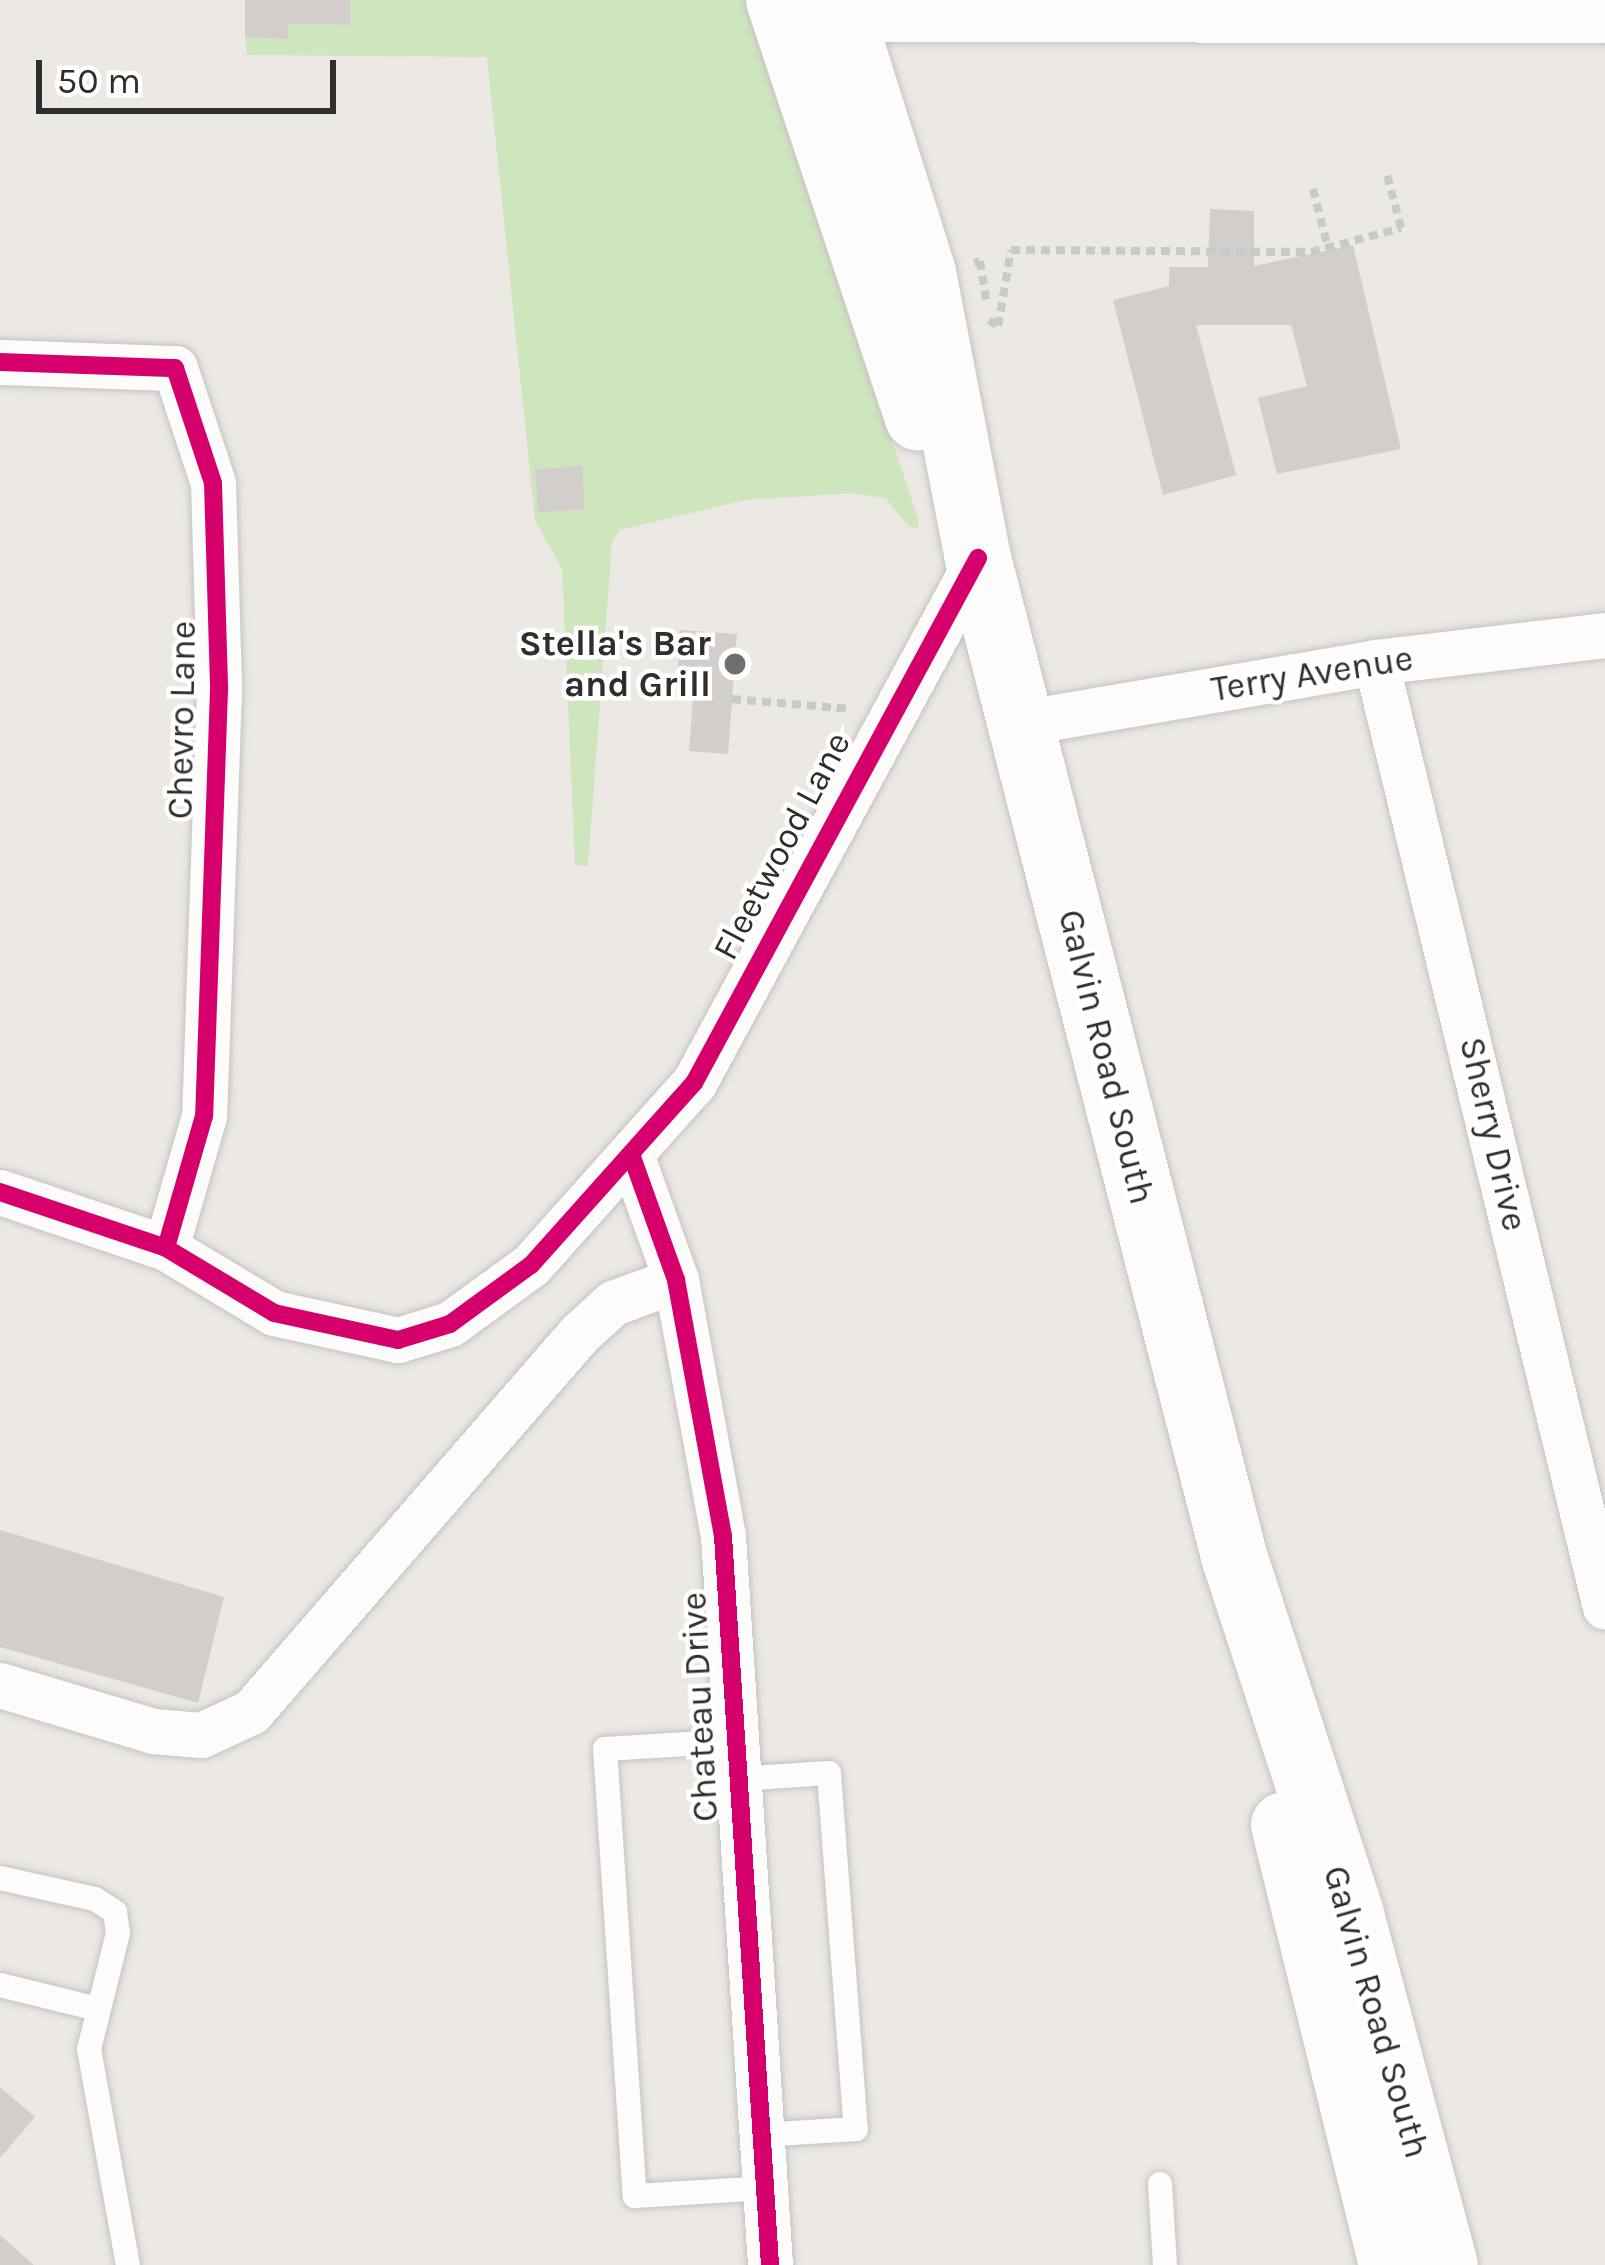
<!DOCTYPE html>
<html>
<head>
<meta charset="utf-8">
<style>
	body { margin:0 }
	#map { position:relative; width:1605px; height:2265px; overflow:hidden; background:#ece8e4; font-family:Karla,sans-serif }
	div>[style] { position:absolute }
	.green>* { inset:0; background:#cee6be }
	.building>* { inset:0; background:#d1cecb; transform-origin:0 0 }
	.path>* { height:8px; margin-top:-4px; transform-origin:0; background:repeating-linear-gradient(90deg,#c9c9c8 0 9px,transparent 0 15px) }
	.roads { filter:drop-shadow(0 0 3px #c5c4c5) drop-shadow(0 0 3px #c5c4c5) }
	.service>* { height:24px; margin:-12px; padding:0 12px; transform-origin:12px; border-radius:12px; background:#fcfcfb }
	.minor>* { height:45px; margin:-22.5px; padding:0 22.5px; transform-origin:22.5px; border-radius:22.5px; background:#fcfcfb }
	.secondary>* { height:66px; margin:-33px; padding:0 33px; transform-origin:33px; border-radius:33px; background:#fcfcfb }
	.cycleway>* { height:18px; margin:-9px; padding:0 9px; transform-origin:9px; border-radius:9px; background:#d6006c }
	.dots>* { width:33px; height:33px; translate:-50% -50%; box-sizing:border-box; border:6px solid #fff; border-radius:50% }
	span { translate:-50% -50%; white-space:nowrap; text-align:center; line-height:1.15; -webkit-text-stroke:9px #fff; paint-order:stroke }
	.poi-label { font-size:36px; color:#2e2e2e; font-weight:700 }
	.right { translate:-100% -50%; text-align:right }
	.street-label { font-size:36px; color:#2e2e2e }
	.scale { position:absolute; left:36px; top:60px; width:300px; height:54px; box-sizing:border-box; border:6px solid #2e2e2e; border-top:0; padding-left:15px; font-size:36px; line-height:42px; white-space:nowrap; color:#2e2e2e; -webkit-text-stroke:9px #fff; paint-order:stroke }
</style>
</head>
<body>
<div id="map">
	<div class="green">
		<i style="clip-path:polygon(350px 0,748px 0,918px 519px,918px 528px,908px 526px,885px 498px,852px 493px,745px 500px,620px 530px,612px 541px,588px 866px,575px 865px,562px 568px,535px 521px,487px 57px,247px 55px,245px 37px,288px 39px,289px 24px,349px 25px)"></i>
	</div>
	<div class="building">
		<i style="clip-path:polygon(245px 0,350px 0,350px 25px,289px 24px,288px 39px,245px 37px)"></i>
		<i style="clip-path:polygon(1210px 209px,1254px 211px,1254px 266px,1353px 245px,1401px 449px,1277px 474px,1258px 398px,1307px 386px,1291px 325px,1196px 325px,1236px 475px,1163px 495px,1113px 300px,1169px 286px,1169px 267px,1208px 267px)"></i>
		<i style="left:582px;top:466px;width:43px;height:47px;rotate:86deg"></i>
		<i style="clip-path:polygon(680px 630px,737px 634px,728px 754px,689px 751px,694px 685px,677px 684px)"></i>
		<i style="clip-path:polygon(0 1530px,224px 1597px,198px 1703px,0 1647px)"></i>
		<i style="clip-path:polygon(0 2087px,35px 2117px,0 2158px)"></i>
		<i style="clip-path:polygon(0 2235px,34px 2265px,0 2265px)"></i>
	</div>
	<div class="path">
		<i style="left:1313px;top:189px;width:61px;rotate:75.7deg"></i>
		<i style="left:974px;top:263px;width:6px;rotate:-18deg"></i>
		<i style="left:980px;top:261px;width:45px;rotate:81deg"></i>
		<i style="left:989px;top:320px;width:11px;rotate:34deg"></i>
		<i style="left:998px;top:326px;width:77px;rotate:-80.3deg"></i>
		<i style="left:1011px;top:250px;width:300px;rotate:0.4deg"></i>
		<i style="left:1311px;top:252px;width:93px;rotate:-14.9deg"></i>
		<i style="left:1401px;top:228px;width:59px;rotate:-104.7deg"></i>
		<i style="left:732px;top:699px;width:119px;rotate:4.8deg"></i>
	</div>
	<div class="roads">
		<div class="service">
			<i style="left:736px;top:1741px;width:131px;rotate:176.5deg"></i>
			<i style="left:605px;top:1749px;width:448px;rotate:86.2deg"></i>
			<i style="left:635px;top:2196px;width:129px;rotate:-3.5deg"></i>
			<i style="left:737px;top:1779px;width:92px;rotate:-3.7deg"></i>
			<i style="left:829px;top:1773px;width:357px;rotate:85.7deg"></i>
			<i style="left:856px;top:2129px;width:96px;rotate:176.4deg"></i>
			<i style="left:0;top:1878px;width:97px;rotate:12.5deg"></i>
			<i style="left:95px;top:1899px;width:24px;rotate:33deg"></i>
			<i style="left:115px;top:1912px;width:21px;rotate:82deg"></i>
			<i style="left:118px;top:1933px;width:120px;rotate:104deg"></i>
			<i style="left:89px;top:2049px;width:219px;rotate:79.8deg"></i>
			<i style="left:0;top:1985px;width:101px;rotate:13.8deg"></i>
			<i style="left:1160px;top:2184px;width:81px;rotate:86.5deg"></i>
		</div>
		<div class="minor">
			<i style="left:0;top:362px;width:175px;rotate:2deg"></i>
			<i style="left:175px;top:368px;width:121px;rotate:71.7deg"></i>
			<i style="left:213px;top:483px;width:207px;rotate:88.3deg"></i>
			<i style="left:219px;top:690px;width:426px;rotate:92deg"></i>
			<i style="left:204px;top:1116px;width:137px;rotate:106.1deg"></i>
			<i style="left:1376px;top:662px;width:972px;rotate:76.38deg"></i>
			<i style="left:1020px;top:723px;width:361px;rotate:-9.7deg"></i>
			<i style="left:1376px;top:662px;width:231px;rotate:-6.7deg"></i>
			<i style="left:632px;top:1157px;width:131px;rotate:70.3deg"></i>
			<i style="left:676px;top:1280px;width:260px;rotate:79.6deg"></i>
			<i style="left:723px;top:1536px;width:731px;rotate:86.31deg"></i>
			<i style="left:0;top:1192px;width:175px;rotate:18.6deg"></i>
			<i style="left:166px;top:1248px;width:126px;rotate:31deg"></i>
			<i style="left:274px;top:1313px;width:127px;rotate:12.3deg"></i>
			<i style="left:398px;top:1340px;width:54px;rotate:-17.1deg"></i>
			<i style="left:450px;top:1324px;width:100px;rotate:-36.1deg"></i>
			<i style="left:531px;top:1265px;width:244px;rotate:-48.2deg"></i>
			<i style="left:694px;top:1083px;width:597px;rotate:-61.59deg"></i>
			<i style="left:0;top:1685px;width:160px;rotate:16.7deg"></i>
			<i style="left:153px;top:1731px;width:48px;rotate:4.8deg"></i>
			<i style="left:201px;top:1735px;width:55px;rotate:-24.7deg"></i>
			<i style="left:251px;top:1712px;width:500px;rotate:-49.05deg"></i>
			<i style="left:579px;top:1334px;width:46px;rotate:-42.4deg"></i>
			<i style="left:613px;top:1303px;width:67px;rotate:-20.1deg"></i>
		</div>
		<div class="secondary">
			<i style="left:779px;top:0;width:440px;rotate:71.6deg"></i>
			<i style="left:837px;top:0;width:286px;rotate:72.5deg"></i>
			<i style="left:923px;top:273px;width:290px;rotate:79.1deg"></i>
			<i style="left:978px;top:558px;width:1030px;rotate:75.61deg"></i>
			<i style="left:1234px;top:1556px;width:378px;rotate:71.9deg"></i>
			<i style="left:1351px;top:1915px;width:362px;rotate:75deg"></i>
			<i style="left:783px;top:9px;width:822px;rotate:0.07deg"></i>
			<i style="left:1284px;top:1825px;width:453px;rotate:76.2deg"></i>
		</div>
	</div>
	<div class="cycleway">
		<i style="left:0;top:362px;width:175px;rotate:2deg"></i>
		<i style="left:175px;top:368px;width:121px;rotate:71.7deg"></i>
		<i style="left:213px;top:483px;width:207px;rotate:88.3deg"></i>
		<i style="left:219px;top:690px;width:426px;rotate:92deg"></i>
		<i style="left:204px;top:1116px;width:137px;rotate:106.1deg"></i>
		<i style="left:632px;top:1157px;width:131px;rotate:70.3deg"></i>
		<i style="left:676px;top:1280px;width:260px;rotate:79.6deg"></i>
		<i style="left:723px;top:1536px;width:731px;rotate:86.31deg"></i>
		<i style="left:0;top:1192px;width:175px;rotate:18.6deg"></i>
		<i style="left:166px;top:1248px;width:126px;rotate:31deg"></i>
		<i style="left:274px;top:1313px;width:127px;rotate:12.3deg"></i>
		<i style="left:398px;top:1340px;width:54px;rotate:-17.1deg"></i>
		<i style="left:450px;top:1324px;width:100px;rotate:-36.1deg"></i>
		<i style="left:531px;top:1265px;width:244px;rotate:-48.2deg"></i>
		<i style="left:694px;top:1083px;width:597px;rotate:-61.59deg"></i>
	</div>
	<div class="dots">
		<i style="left:735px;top:664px;background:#706f6e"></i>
	</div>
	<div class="poi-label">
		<span class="right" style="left:711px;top:664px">Stella's Bar<br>and Grill</span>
	</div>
	<div class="street-label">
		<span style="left:1312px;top:674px;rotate:-9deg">Terry Avenue</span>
		<span style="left:182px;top:720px;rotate:-89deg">Chevro Lane</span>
		<span style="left:782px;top:846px;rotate:-62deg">Fleetwood Lane</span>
		<span style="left:1106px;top:1057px;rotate:76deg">Galvin Road South</span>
		<span style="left:1493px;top:1134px;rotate:77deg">Sherry Drive</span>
		<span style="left:700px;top:1707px;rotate:-93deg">Chateau Drive</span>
		<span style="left:1376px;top:2012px;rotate:74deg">Galvin Road South</span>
	</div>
	<div class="scale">50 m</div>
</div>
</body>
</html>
